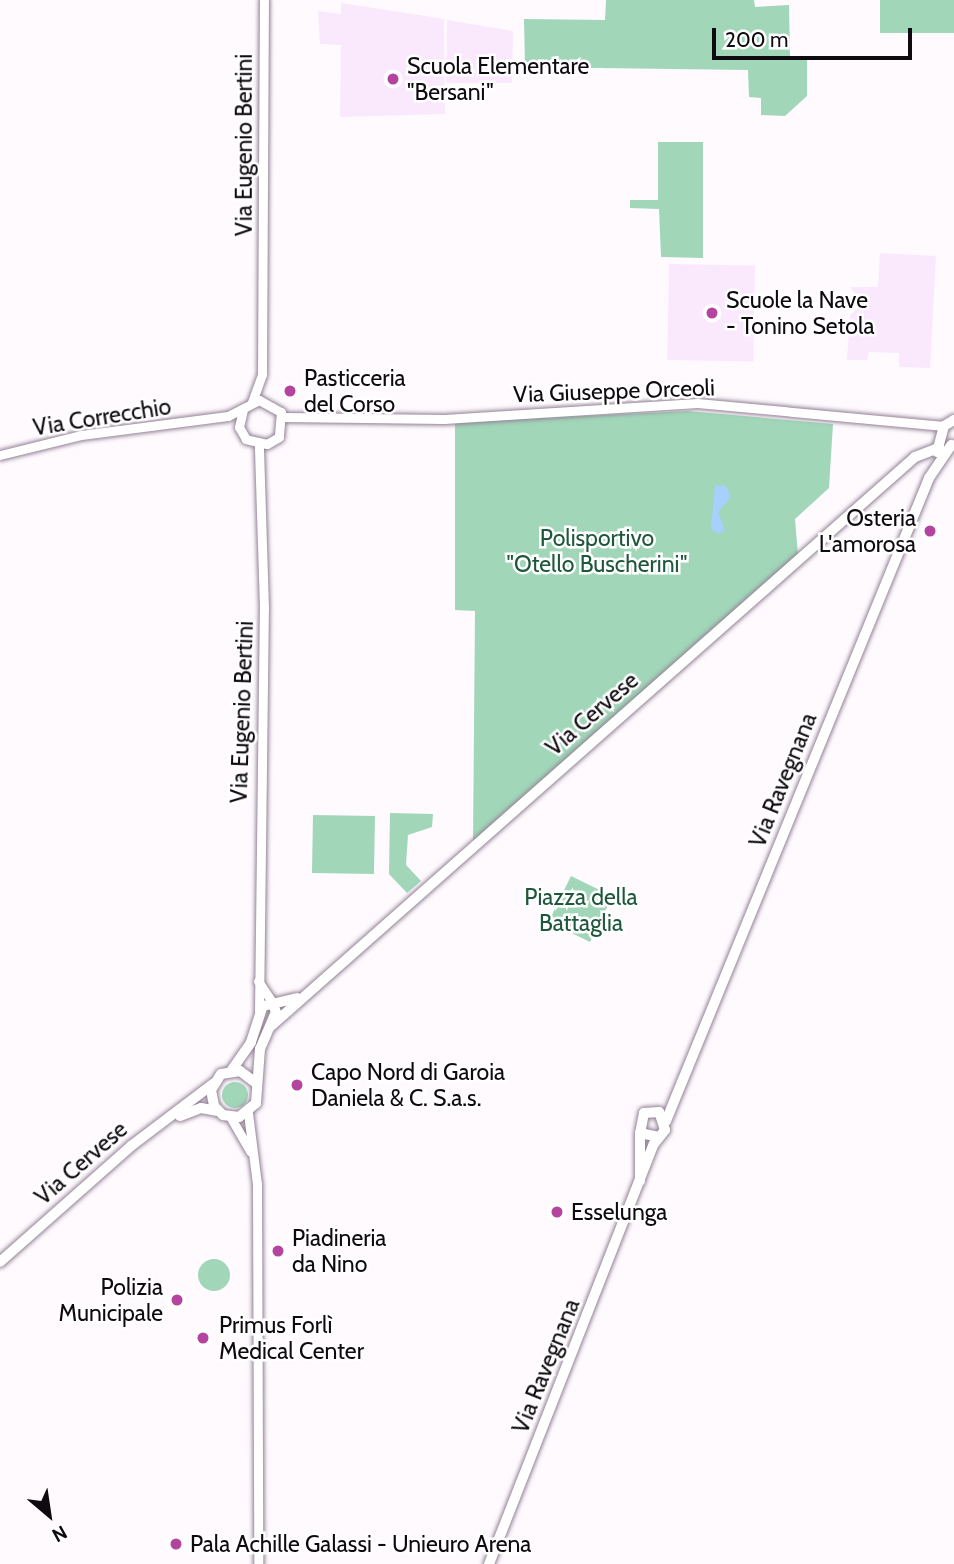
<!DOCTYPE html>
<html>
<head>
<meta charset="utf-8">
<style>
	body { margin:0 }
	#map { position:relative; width:954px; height:1564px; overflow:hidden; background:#fefafe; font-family:Cabin,sans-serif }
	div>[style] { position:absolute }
	.built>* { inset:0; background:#fae8fd; transform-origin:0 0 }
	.green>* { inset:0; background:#a1d6b9; transform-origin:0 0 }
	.round { border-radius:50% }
	.water>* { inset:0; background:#a9cffc }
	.roads { filter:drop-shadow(0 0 2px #938295) drop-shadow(0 0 2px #938295) }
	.minor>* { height:9px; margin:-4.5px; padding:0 4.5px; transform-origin:4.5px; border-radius:4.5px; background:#fff }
	.major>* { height:10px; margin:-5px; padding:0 5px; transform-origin:5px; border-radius:5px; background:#fff }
	.dots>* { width:19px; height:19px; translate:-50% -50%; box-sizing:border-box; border:4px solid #fff; border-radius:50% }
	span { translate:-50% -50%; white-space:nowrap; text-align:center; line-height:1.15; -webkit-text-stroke:5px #fff; paint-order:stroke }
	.poi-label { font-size:23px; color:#0f0910 }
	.left { translate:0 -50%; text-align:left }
	.right { translate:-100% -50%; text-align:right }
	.street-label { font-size:23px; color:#0f0910 }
	.park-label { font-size:23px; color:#1e573c }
	.north { position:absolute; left:14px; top:1480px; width:70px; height:70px; -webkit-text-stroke:5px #fff; paint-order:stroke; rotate:151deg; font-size:19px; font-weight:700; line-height:28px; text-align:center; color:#0f0910 }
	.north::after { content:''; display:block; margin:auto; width:24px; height:32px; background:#0f0910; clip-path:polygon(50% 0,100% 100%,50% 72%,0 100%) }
	.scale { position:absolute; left:712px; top:28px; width:200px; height:32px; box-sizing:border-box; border:4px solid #0f0910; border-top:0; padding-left:9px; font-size:21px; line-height:24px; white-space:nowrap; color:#0f0910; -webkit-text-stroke:5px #fff; paint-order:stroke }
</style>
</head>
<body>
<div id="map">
	<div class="built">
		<i style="clip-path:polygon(341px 3px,444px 19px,445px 114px,340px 117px,341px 45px,320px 44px,318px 11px,341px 14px)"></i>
		<i style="clip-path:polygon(447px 20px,513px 31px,512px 83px,446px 83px)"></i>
		<i style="clip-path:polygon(880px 253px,936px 256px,930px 368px,899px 367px,899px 353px,869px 352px,867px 360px,847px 360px,850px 315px,863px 304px,850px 287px,878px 287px)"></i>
		<i style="left:669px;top:264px;width:86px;height:96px;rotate:1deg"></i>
	</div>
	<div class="green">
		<i style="clip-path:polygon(606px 0,754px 0,755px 7px,789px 5px,790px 57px,807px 57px,807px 96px,785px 116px,761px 115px,761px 98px,749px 97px,748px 70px,525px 67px,524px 19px,605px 20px)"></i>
		<i style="left:880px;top:0;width:74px;height:33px"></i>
		<i style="clip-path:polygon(658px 142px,703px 142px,703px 258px,661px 257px,659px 209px,630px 208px,630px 200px,658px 200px)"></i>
		<i style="clip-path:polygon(688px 411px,833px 424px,829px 488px,795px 519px,798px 555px,473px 842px,475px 611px,455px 610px,455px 422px)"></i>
		<i style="clip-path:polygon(390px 813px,433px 814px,432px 827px,408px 835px,406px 865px,421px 881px,407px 893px,389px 874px)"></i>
		<i style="left:313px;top:815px;width:62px;height:58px;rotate:1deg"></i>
		<i style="left:571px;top:876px;width:46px;height:51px;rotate:26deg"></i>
		<i class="round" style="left:222px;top:1082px;width:26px;height:26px"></i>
		<i class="round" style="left:198px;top:1259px;width:32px;height:32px"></i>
	</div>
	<div class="water">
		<i style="clip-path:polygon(715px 485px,726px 486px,731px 497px,718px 512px,725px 530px,719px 534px,711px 529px)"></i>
	</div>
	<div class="roads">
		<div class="minor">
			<i style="left:252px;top:402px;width:30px;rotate:-70deg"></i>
			<i style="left:262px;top:374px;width:374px;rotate:-89.7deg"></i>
			<i style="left:283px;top:417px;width:161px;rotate:0.7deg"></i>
			<i style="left:444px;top:419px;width:254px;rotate:-3.6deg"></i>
			<i style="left:697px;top:403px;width:248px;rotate:5.3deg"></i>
			<i style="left:0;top:455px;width:83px;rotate:-13.9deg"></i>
			<i style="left:81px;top:435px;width:148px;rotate:-7.4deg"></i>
			<i style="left:228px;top:416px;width:35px;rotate:-27deg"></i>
			<i style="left:259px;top:400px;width:25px;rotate:29deg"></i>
			<i style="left:281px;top:412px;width:25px;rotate:95deg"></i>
			<i style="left:279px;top:437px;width:14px;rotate:150deg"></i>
			<i style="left:267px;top:444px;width:22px;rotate:-167deg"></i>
			<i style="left:246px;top:439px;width:14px;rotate:-120deg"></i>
			<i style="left:239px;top:427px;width:18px;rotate:-77deg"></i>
			<i style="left:258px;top:981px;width:25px;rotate:56deg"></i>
			<i style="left:259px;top:1011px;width:403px;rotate:-89.3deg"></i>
			<i style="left:264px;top:608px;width:163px;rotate:-91.8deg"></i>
			<i style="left:248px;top:1113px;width:72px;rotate:82.8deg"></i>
			<i style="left:257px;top:1184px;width:380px;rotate:89.8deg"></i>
			<i style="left:231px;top:1118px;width:39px;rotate:60deg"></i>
		</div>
		<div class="major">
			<i style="left:937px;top:452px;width:27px;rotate:-75deg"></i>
			<i style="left:944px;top:426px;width:12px;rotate:-31deg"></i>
			<i style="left:271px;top:1026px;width:859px;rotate:-41.46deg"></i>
			<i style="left:915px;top:457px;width:26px;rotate:-21deg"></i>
			<i style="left:231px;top:1071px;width:35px;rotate:-55deg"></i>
			<i style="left:251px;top:1042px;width:38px;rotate:-72deg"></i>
			<i style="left:263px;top:1006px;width:35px;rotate:-13deg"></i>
			<i style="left:256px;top:1083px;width:20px;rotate:-143deg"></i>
			<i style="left:240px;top:1071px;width:19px;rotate:171deg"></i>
			<i style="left:221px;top:1074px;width:19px;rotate:122deg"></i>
			<i style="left:211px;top:1090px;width:16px;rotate:79deg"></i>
			<i style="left:214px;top:1106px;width:13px;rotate:45deg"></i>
			<i style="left:223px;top:1115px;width:16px;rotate:7deg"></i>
			<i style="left:239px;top:1117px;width:22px;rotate:-39deg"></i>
			<i style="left:256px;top:1103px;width:54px;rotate:-85.8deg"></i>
			<i style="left:260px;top:1049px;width:40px;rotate:-66.6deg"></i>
			<i style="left:276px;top:1012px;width:11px;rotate:-112deg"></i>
			<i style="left:180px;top:1116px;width:22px;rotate:-21deg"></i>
			<i style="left:201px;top:1108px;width:17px;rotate:10deg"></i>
			<i style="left:666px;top:1121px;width:695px;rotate:-67.75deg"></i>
			<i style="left:929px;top:478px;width:40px;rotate:-56deg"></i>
			<i style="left:640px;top:1181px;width:48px;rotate:-90deg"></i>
			<i style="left:0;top:1262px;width:175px;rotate:-41.5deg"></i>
			<i style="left:131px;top:1146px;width:103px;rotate:-37.1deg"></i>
			<i style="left:489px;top:1564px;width:451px;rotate:-68.6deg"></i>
			<i style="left:654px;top:1144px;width:18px;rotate:-52deg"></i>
			<i style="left:665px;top:1130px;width:19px;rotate:-108deg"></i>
			<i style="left:659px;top:1112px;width:15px;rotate:176deg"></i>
			<i style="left:644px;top:1113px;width:20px;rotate:101deg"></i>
			<i style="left:640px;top:1133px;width:19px;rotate:12deg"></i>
		</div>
	</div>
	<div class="dots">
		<i style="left:393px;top:79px;background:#b544a0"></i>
		<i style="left:712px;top:313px;background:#b544a0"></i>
		<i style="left:290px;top:391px;background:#b544a0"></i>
		<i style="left:930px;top:531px;background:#b544a0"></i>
		<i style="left:297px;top:1085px;background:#b544a0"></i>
		<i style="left:557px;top:1212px;background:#b544a0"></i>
		<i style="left:278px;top:1251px;background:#b544a0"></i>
		<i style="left:177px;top:1300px;background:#b544a0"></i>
		<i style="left:203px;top:1338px;background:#b544a0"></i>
		<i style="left:176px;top:1544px;background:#b544a0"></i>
	</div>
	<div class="poi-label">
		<span class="left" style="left:407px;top:79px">Scuola Elementare<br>"Bersani"</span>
		<span class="left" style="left:726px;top:313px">Scuole la Nave<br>- Tonino Setola</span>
		<span class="left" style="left:304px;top:391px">Pasticceria<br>del Corso</span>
		<span class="right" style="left:916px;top:531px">Osteria<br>L'amorosa</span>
		<span class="left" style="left:311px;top:1085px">Capo Nord di Garoia<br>Daniela &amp; C. S.a.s.</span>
		<span class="left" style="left:571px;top:1212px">Esselunga</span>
		<span class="left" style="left:292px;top:1251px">Piadineria<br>da Nino</span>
		<span class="right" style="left:163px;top:1300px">Polizia<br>Municipale</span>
		<span class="left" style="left:219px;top:1338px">Primus Forlì<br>Medical Center</span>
		<span class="left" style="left:190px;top:1544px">Pala Achille Galassi - Unieuro Arena</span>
	</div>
	<div class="street-label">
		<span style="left:244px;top:145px;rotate:-90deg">Via Eugenio Bertini</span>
		<span style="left:614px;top:391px;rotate:-2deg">Via Giuseppe Orceoli</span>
		<span style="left:102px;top:417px;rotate:-9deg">Via Correcchio</span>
		<span style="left:242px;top:712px;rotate:-88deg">Via Eugenio Bertini</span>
		<span style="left:592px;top:714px;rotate:-41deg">Via Cervese</span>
		<span style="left:783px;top:780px;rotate:-68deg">Via Ravegnana</span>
		<span style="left:81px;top:1163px;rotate:-41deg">Via Cervese</span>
		<span style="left:546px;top:1366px;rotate:-68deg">Via Ravegnana</span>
	</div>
	<div class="park-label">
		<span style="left:597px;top:551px">Polisportivo<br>"Otello Buscherini"</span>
		<span style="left:581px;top:910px">Piazza della<br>Battaglia</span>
	</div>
	<div class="north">N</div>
	<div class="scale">200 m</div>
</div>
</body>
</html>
